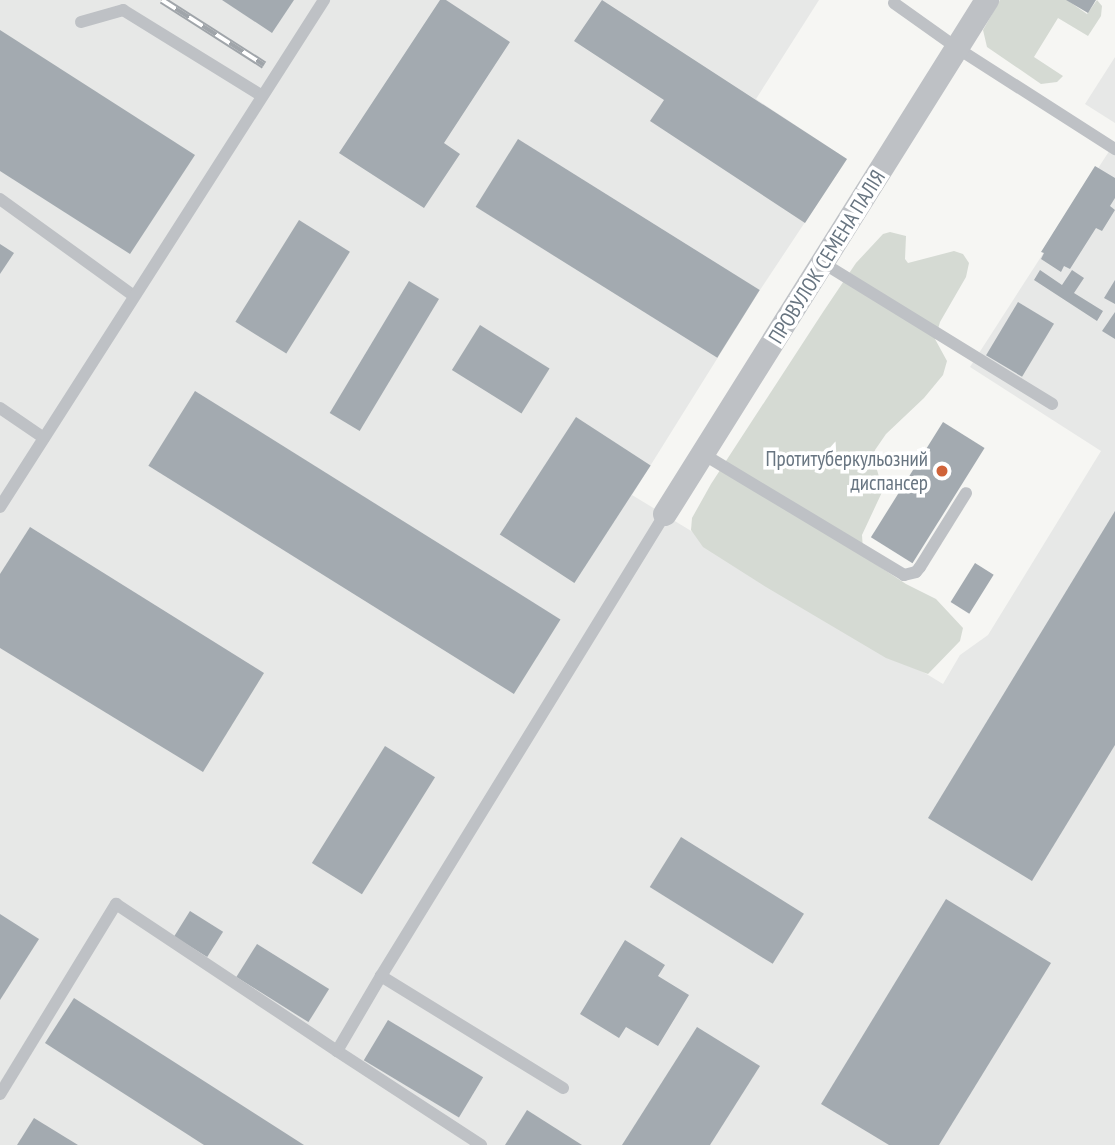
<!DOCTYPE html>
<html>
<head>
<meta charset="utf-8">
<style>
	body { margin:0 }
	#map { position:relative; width:1115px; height:1145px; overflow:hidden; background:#f6f6f3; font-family:"PT Sans Narrow",sans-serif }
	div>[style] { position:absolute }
	.built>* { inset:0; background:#e7e8e7 }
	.green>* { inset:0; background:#d5dad3 }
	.building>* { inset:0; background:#a3aab0; transform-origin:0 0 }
	.service>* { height:12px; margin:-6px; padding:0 6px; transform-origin:6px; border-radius:6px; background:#bec1c5 }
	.minor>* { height:24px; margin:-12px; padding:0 12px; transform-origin:12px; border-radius:12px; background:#bec1c5 }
	.rail>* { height:8px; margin-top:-4px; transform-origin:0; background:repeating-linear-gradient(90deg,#fff 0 16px,#a0a5aa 0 32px); box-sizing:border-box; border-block:2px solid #a0a5aa }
	.dots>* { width:19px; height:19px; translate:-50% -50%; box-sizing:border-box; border:4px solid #fff; border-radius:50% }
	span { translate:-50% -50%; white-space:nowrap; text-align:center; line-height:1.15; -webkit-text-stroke:7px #fff; paint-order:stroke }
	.street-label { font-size:21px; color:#687581 }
	.poi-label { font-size:21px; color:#687581 }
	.right { translate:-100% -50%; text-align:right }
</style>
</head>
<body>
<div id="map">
	<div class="built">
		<i style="clip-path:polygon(0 0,819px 0,756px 99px,847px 159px,760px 290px,632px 495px,943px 684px,960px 655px,988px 635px,1101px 451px,970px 367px,1115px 142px,1115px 1145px,0 1145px)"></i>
		<i style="clip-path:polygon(1115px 57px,1115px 123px,1085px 104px)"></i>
	</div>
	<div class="green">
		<i style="clip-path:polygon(1000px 0,1067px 0,1087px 14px,1097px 0,1102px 6px,1101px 16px,1088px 36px,1058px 18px,1034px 57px,1063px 76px,1057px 82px,1041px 84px,987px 47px,983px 30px)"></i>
		<i style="clip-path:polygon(890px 232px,906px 236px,905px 259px,908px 263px,954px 251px,963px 254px,969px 263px,966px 277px,940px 322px,935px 339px,947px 361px,943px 375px,924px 398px,886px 434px,875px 450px,874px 460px,883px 490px,862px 535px,863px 550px,871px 561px,906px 584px,936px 599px,963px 628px,960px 641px,928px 674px,886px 658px,766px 587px,703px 547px,691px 530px,692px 518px,711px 484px,823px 312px,856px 263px,883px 234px)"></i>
	</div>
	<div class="building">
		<i style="clip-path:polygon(222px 0,294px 0,272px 33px)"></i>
		<i style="clip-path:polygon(440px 0,446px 0,510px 42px,444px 143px,460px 154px,424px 208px,339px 153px)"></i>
		<i style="clip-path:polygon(602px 0,847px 159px,805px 223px,650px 121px,664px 100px,574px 41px)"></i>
		<i style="clip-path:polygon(1066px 0,1096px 0,1088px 13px)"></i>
		<i style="clip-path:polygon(0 30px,195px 155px,130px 254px,0 171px)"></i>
		<i style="left:518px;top:139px;width:285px;height:80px;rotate:32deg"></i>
		<i style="clip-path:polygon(1095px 166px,1115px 178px,1115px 198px,1110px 206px,1115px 210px,1102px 231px,1096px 228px,1070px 269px,1064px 266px,1061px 272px,1041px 259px,1044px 253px,1041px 252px)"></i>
		<i style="left:299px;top:220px;width:60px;height:120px;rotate:32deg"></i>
		<i style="clip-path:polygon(0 244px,14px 253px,0 274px)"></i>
		<i style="clip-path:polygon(1040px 270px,1062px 285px,1072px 270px,1084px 278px,1074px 293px,1103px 311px,1097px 321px,1034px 280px)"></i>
		<i style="clip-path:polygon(1115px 280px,1115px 304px,1104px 298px)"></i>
		<i style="left:409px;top:281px;width:35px;height:154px;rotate:31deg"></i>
		<i style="left:1018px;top:302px;width:42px;height:62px;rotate:31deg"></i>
		<i style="clip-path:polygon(1115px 312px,1115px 339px,1102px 331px)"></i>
		<i style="left:480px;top:325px;width:82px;height:53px;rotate:32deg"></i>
		<i style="left:195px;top:391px;width:431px;height:88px;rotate:32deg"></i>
		<i style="left:576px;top:417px;width:89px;height:140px;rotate:33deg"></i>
		<i style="left:943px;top:422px;width:49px;height:136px;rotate:32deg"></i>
		<i style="clip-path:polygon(1115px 511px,1115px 745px,1032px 881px,928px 818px)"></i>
		<i style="clip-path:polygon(30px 527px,264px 673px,203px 772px,0 648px,0 574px)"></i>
		<i style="left:975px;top:563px;width:22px;height:46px;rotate:32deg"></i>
		<i style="left:385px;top:746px;width:59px;height:138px;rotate:32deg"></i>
		<i style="left:681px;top:837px;width:145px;height:59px;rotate:32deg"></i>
		<i style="clip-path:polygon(946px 899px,1051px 963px,939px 1145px,889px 1145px,821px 1104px)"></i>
		<i style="left:190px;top:911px;width:39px;height:30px;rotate:32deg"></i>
		<i style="clip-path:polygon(0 914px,39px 939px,0 1000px)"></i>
		<i style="clip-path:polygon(625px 940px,665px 965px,658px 976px,689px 995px,658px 1046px,626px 1027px,619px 1038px,580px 1014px)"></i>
		<i style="left:257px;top:944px;width:85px;height:39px;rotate:32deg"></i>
		<i style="clip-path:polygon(74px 998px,304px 1145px,204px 1145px,45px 1043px)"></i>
		<i style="left:388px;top:1020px;width:111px;height:47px;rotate:31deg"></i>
		<i style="clip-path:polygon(697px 1027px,760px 1066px,710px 1145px,622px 1145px)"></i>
		<i style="clip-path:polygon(527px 1110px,582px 1145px,505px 1145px)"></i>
		<i style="clip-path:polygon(34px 1118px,78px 1145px,17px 1145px)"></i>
	</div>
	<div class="service">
		<i style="left:894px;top:3px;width:77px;rotate:35.5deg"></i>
		<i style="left:957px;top:48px;width:188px;rotate:32.6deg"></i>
		<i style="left:81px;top:22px;width:44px;rotate:-15.9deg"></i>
		<i style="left:123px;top:10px;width:163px;rotate:31.7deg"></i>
		<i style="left:0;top:199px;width:165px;rotate:35.9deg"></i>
		<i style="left:823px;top:263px;width:269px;rotate:31.6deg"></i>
		<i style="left:0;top:408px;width:53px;rotate:34.3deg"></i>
		<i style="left:703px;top:454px;width:235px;rotate:31deg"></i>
		<i style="left:904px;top:575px;width:12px;rotate:-14deg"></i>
		<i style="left:916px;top:572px;width:6px;rotate:-51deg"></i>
		<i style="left:920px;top:567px;width:87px;rotate:-58.1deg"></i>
		<i style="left:0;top:507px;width:602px;rotate:-57.42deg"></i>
		<i style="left:381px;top:976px;width:87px;rotate:120.4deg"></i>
		<i style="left:337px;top:1051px;width:172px;rotate:33.1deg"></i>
		<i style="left:563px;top:1088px;width:214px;rotate:-148.4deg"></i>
		<i style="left:381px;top:976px;width:542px;rotate:-58.42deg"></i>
		<i style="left:0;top:1094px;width:223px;rotate:-58.6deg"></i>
		<i style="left:116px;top:904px;width:265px;rotate:33.6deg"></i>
	</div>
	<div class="minor">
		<i style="left:665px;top:514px;width:607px;rotate:-57.93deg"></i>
	</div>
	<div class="rail">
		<i style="left:162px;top:0;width:121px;rotate:32.5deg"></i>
	</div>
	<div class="dots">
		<i style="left:942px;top:471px;background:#d06339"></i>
	</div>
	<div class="street-label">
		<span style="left:827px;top:257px;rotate:-58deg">ПРОВУЛОК СЕМЕНА ПАЛІЯ</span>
	</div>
	<div class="poi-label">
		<span class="right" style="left:928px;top:471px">Протитуберкульозний<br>диспансер</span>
	</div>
</div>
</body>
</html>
